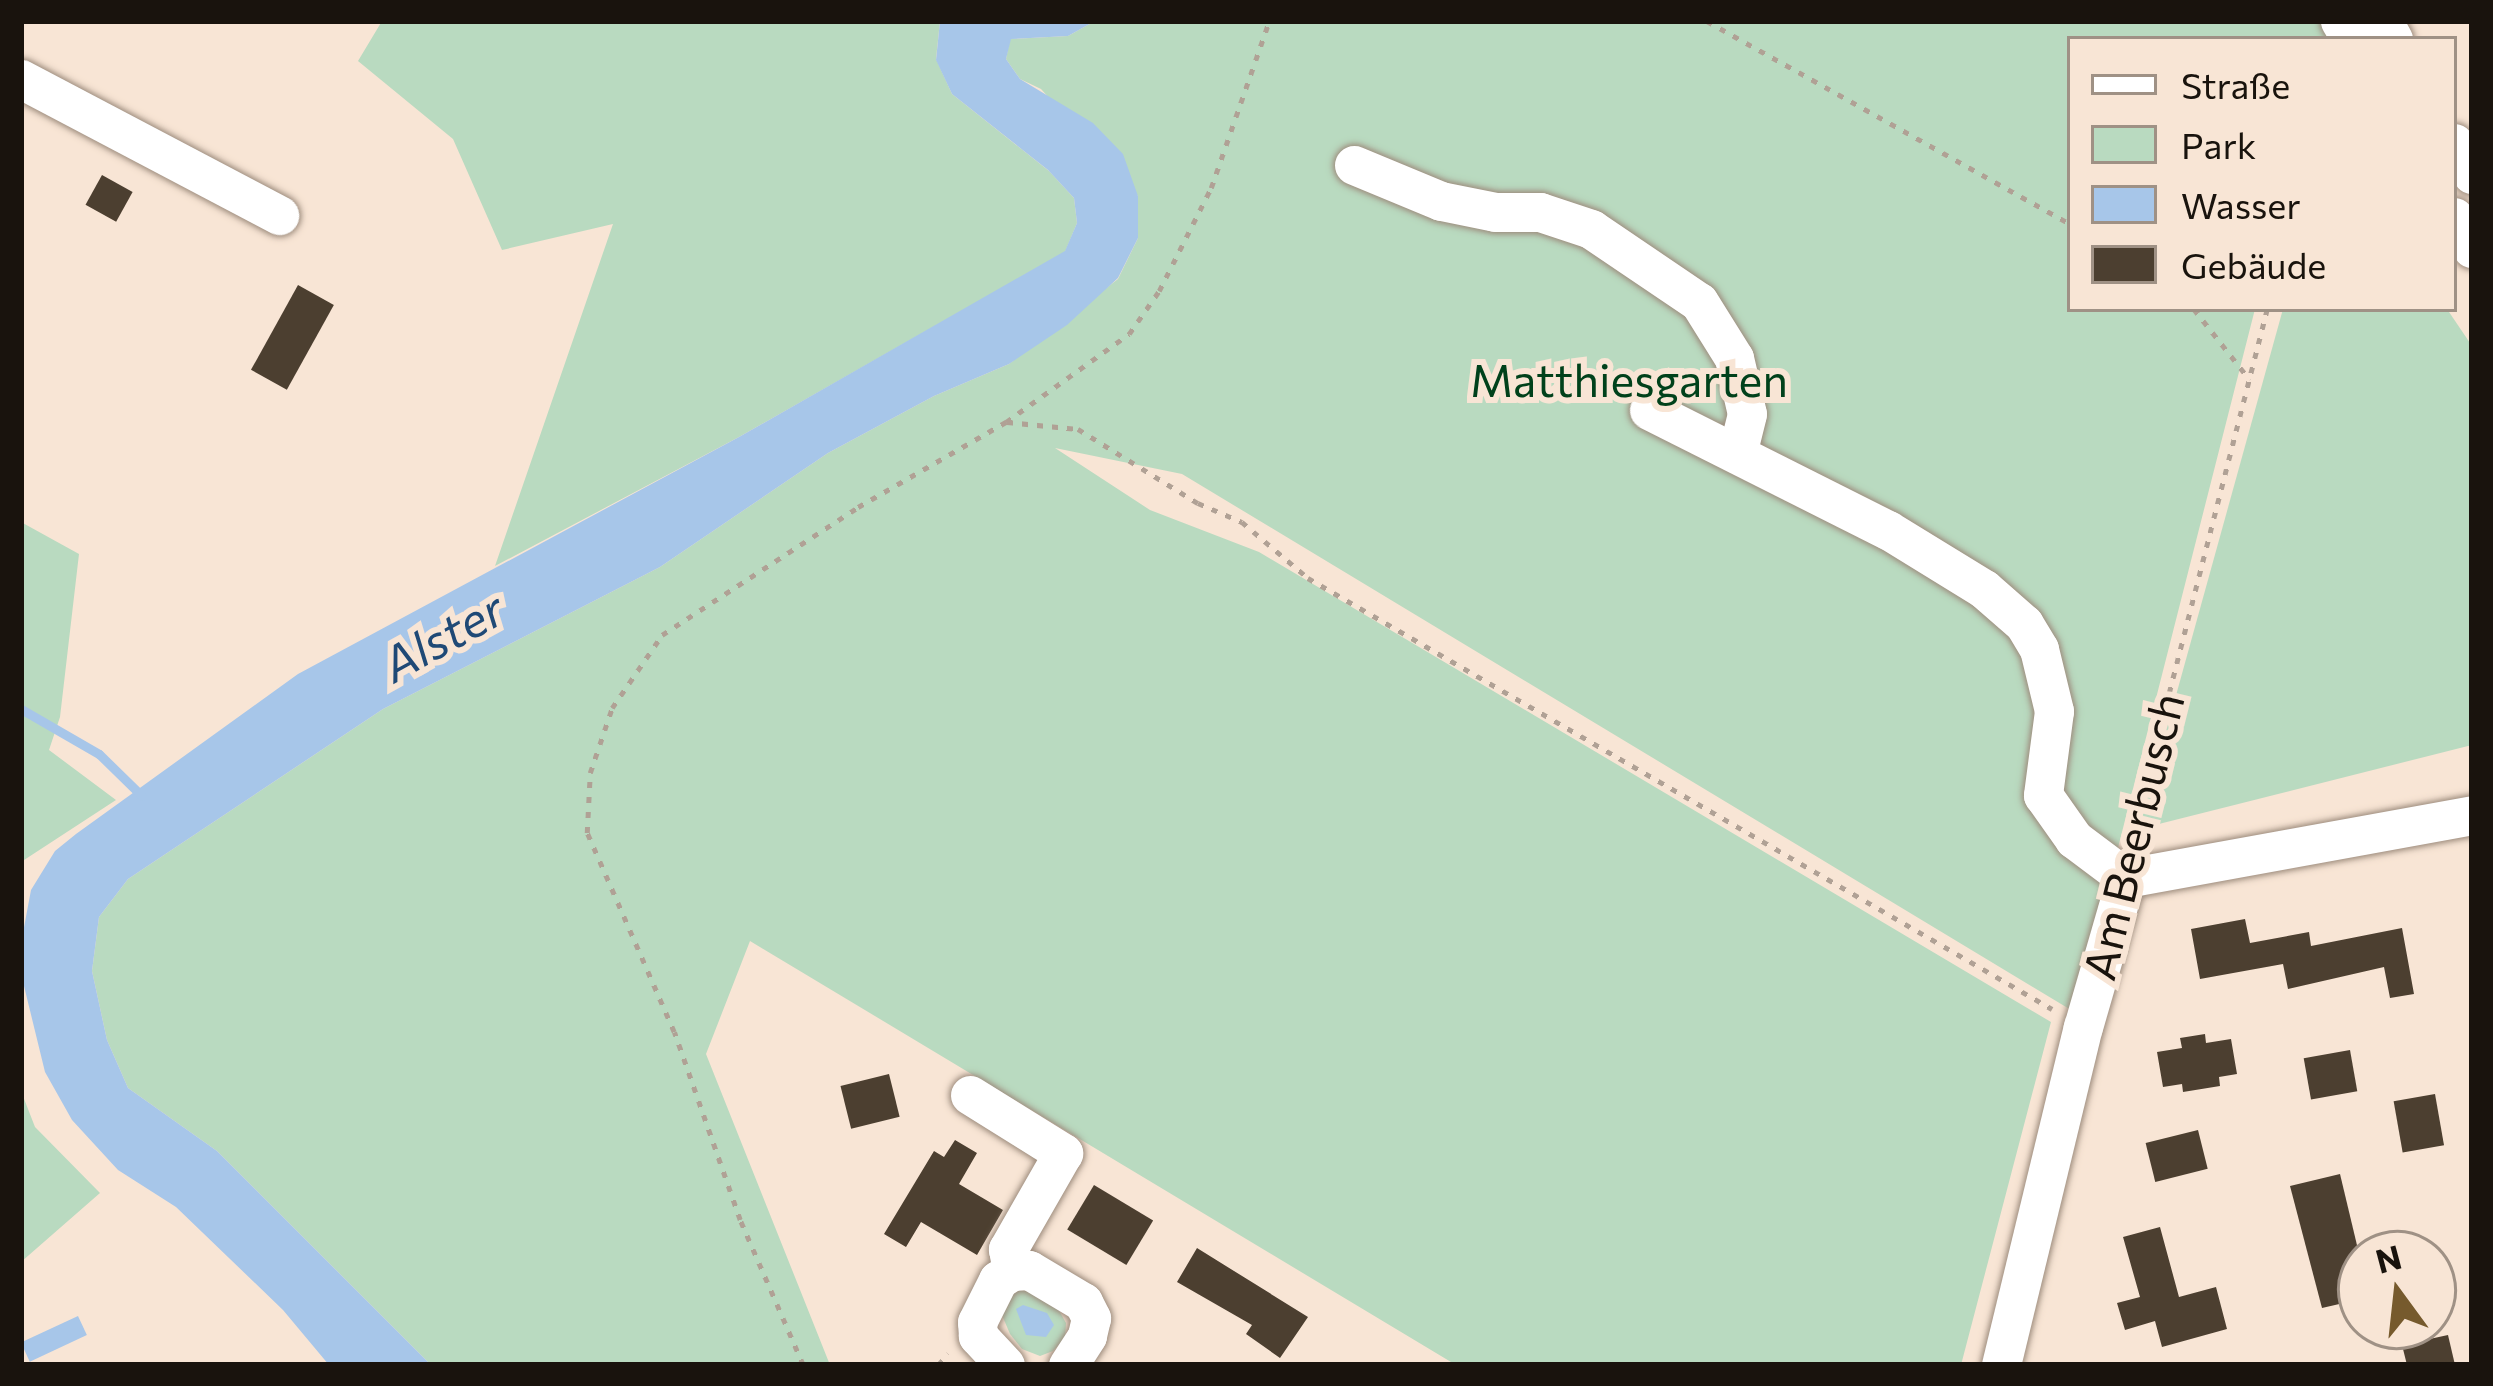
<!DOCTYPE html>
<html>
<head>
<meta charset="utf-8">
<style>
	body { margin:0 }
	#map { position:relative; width:2493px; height:1386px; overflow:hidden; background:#f8e5d5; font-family:Commissioner,sans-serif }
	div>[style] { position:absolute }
	.green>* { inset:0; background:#b9dac0 }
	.water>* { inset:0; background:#a7c6e9; transform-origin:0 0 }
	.stream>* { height:9px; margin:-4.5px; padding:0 4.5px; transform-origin:4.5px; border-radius:4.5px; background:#a7c6e9 }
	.building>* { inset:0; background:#4c3f30; transform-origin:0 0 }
	.path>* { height:4.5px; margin-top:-2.25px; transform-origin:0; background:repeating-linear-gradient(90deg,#b0a195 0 6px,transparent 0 15px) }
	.roads { filter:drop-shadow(0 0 3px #9d8c7d) drop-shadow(0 0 3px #9d8c7d) }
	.minor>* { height:39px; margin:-19.5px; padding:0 19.5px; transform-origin:19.5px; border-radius:19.5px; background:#fff }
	span { translate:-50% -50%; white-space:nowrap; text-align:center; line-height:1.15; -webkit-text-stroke:12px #f8e5d5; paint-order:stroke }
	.park-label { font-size:45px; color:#00411b }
	.street-label { font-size:45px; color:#19130d }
	.water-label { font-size:48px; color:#1f4976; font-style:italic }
	.frame { position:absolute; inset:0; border:24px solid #19130d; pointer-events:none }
	.legend { position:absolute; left:2067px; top:36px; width:390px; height:276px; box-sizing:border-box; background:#f8e5d5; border:3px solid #9f9185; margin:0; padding:15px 21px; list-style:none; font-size:36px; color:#19130d }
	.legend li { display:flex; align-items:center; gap:24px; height:60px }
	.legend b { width:60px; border:3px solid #9f9185 }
	.north { position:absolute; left:2337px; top:1230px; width:120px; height:120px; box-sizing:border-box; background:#f8e5d5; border:3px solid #9f9185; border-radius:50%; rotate:345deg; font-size:33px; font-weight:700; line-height:48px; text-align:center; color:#19130d }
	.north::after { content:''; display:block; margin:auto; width:42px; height:54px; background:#765a2d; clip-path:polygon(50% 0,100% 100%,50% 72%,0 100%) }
</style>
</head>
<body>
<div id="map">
	<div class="green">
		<i style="clip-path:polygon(382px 21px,940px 21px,936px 59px,952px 94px,1049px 171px,1074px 198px,1077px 223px,1065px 252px,739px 437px,495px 566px,613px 224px,502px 250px,453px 139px,358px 61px)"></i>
		<i style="clip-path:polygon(1095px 21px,2330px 22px,2325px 39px,2070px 39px,2070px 309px,2255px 309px,2076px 1013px,1182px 474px,1055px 448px,1150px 510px,1259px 552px,2051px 1022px,1961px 1365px,1456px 1365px,750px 941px,706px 1054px,830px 1365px,431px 1365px,217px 1151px,128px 1088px,107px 1040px,92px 971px,99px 917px,128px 879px,383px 709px,660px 567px,828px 453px,934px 396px,1009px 364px,1118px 279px,1138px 238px,1138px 196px,1041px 89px,1020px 79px,1006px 59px,1010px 39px,1068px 36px)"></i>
		<i style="clip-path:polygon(2283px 309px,2447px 309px,2472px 346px,2472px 745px,2139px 829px)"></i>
		<i style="clip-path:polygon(21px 522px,79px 554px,60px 717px,49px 750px,116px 800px,21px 862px)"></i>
		<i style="clip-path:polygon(21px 1091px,35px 1127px,100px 1193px,21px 1262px)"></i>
		<i style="clip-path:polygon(1021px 1290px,1039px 1294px,1057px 1307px,1066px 1323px,1065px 1338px,1053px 1351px,1040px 1356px,1022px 1349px,1010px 1334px,1002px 1315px,1010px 1295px)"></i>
	</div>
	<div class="water">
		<i style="clip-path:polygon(940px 21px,1095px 21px,1068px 36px,1011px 39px,1006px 59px,1020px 79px,1093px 123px,1123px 154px,1138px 196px,1138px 238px,1118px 278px,1067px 325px,1009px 364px,934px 396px,828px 453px,660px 567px,383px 709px,128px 879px,99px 917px,92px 971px,107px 1040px,128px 1088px,217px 1151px,431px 1365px,329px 1365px,283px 1310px,176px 1207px,118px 1170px,72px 1120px,45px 1072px,24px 986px,22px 938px,31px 890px,55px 851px,76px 834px,298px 674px,739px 437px,1065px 251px,1077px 223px,1074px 198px,1048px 170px,952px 94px,936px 60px)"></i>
		<i style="clip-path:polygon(1023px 1305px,1047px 1313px,1054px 1325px,1046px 1337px,1026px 1335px,1016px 1309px)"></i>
		<i style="left:78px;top:1316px;width:21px;height:63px;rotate:65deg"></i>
	</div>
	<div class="stream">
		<i style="left:21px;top:709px;width:90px;rotate:30deg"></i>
		<i style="left:99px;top:754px;width:60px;rotate:44.3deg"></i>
	</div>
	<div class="building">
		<i style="left:102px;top:175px;width:35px;height:34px;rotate:29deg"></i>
		<i style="left:298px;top:285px;width:41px;height:97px;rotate:29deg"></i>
		<i style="clip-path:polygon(2245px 919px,2250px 943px,2309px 932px,2311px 946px,2402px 928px,2414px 994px,2390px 998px,2384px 967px,2288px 989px,2283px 964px,2200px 979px,2191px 929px)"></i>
		<i style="clip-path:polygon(2205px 1034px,2206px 1043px,2231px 1039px,2237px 1074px,2219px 1077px,2220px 1086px,2183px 1092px,2182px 1084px,2163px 1087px,2157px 1052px,2182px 1048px,2180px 1038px)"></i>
		<i style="left:2350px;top:1050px;width:42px;height:47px;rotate:80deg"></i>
		<i style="left:889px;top:1074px;width:44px;height:50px;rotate:76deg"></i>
		<i style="left:2435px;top:1094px;width:52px;height:42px;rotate:80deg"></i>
		<i style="left:2198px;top:1130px;width:40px;height:54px;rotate:76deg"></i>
		<i style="clip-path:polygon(955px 1140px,977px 1153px,959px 1184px,1003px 1210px,977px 1255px,921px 1222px,906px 1247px,884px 1234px,934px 1151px,944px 1157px)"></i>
		<i style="clip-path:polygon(2340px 1174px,2361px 1262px,2361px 1299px,2322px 1308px,2290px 1186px)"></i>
		<i style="left:1094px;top:1185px;width:69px;height:52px;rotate:31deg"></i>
		<i style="clip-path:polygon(2160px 1227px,2179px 1297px,2216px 1287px,2227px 1329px,2162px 1347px,2155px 1321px,2125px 1330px,2117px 1303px,2140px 1297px,2123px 1237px)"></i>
		<i style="clip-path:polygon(1197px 1248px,1308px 1317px,1280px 1358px,1246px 1334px,1252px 1325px,1177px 1282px)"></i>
		<i style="clip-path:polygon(2448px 1335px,2455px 1365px,2407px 1365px,2402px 1345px)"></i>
	</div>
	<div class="path">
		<i style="left:1707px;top:21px;width:416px;rotate:29.2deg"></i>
		<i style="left:2194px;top:309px;width:90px;rotate:51.7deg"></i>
		<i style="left:1007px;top:422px;width:71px;rotate:5.6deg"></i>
		<i style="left:1078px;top:429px;width:141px;rotate:31.7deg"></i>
		<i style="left:1198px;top:503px;width:48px;rotate:23.4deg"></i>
		<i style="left:1242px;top:522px;width:87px;rotate:40.3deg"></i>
		<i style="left:1308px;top:578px;width:860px;rotate:30.08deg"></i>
		<i style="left:2132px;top:838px;width:546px;rotate:-75.68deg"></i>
		<i style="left:803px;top:1365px;width:158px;rotate:-113.5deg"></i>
		<i style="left:740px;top:1220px;width:199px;rotate:-109.3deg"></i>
		<i style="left:674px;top:1032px;width:217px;rotate:-113.6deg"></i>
		<i style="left:587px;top:833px;width:60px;rotate:-87.1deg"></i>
		<i style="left:590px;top:773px;width:69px;rotate:-71.3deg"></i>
		<i style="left:612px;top:708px;width:88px;rotate:-55.6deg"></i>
		<i style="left:662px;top:635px;width:234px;rotate:-33.1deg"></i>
		<i style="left:858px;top:507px;width:171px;rotate:-29.9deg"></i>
		<i style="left:1006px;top:422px;width:151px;rotate:-35.6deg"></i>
		<i style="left:1129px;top:334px;width:52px;rotate:-55.1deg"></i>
		<i style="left:1159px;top:291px;width:115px;rotate:-63.2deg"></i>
		<i style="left:1211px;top:188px;width:177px;rotate:-70.8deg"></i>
		<i style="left:938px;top:1365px;width:15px;rotate:-48deg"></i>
	</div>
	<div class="roads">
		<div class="minor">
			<i style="left:2340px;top:21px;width:21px;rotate:59deg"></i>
			<i style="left:2383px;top:21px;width:21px;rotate:61deg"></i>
			<i style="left:21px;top:79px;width:292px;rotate:27.8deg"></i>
			<i style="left:2454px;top:143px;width:36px;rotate:60deg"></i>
			<i style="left:1354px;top:165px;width:94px;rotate:22.5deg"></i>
			<i style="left:1441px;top:201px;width:55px;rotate:11.5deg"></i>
			<i style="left:1495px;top:212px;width:45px"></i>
			<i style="left:1540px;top:212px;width:54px;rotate:18.4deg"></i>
			<i style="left:1591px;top:229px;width:130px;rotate:34.1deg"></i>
			<i style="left:1699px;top:302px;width:66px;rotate:58deg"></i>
			<i style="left:1734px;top:358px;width:57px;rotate:76.9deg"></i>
			<i style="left:1747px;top:414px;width:41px;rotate:104deg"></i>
			<i style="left:2454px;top:217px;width:36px;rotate:60deg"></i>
			<i style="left:1649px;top:410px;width:267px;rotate:26.7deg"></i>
			<i style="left:1888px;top:530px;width:113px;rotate:31.6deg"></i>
			<i style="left:1984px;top:589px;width:53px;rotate:41.2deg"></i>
			<i style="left:2024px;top:624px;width:29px;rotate:59deg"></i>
			<i style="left:2039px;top:649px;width:64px;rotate:76.4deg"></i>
			<i style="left:2054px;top:711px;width:85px;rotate:97.5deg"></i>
			<i style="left:2043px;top:795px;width:54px;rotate:54.8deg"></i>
			<i style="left:2074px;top:839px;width:65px;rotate:36.9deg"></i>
			<i style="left:2126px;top:878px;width:352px;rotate:-10.3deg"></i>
			<i style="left:970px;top:1095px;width:110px;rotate:31.9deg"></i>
			<i style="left:1063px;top:1153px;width:111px;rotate:119.8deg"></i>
			<i style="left:1008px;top:1249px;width:22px;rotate:80deg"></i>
			<i style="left:1005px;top:1365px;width:40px;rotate:-133deg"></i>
			<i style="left:978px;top:1336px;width:14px;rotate:-94deg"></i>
			<i style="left:977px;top:1322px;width:47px;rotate:-63.4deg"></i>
			<i style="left:998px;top:1280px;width:17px;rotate:-33deg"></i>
			<i style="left:1012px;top:1271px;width:17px;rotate:-3deg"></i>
			<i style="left:1029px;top:1270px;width:63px;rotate:30.7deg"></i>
			<i style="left:1083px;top:1302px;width:18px;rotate:63deg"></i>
			<i style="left:1091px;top:1318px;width:18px;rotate:103deg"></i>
			<i style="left:1087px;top:1336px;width:35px;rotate:123deg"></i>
			<i style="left:2001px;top:1365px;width:348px;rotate:-76.4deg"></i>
			<i style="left:2083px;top:1027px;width:155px;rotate:-73.9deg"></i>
		</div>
	</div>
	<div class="park-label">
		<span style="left:1629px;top:379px">Matthiesgarten</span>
	</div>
	<div class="street-label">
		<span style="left:2132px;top:836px;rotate:-76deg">Am Beerbusch</span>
	</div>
	<div class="water-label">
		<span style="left:442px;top:635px;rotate:-29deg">Alster</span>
	</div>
	<div class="frame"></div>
	<ul class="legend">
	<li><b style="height:15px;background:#fff"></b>Straße</li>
	<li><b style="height:33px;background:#b9dac0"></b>Park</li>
	<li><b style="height:33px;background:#a7c6e9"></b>Wasser</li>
	<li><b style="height:33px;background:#4c3f30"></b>Gebäude</li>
	</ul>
	<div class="north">N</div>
</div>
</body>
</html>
